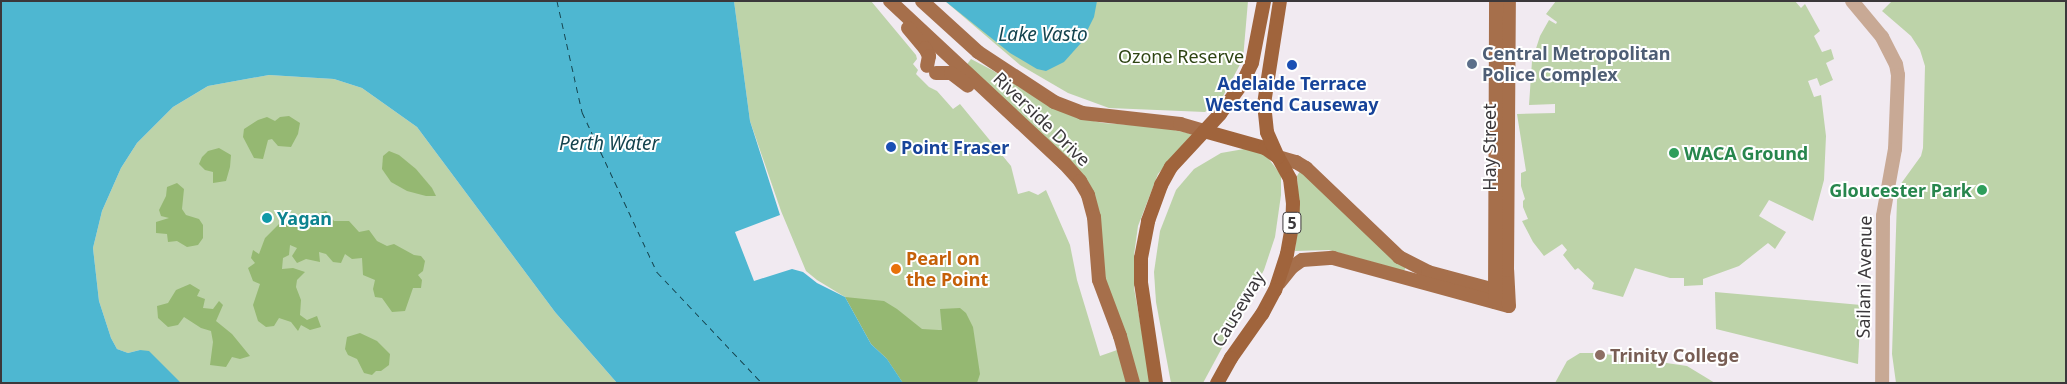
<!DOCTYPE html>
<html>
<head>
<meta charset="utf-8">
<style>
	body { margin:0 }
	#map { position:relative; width:2067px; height:384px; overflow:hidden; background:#f1eaf1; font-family:"Noto Sans",sans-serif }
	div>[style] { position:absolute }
	.green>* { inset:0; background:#bdd3a9 }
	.forest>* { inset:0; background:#95b872 }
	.water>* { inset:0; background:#4eb7d1 }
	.ferry>* { height:1px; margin-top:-0.5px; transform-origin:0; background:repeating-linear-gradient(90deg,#15444f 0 6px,transparent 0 11px) }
	.tertiary>* { height:14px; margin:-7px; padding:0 7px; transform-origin:7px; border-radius:7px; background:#c8a995 }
	.primary>* { height:14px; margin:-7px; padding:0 7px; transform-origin:7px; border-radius:7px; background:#a66f4b }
	.trunk>* { height:14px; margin:-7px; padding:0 7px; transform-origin:7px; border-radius:7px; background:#a0643c }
	.dots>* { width:14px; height:14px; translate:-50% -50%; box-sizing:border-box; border:2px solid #fff; border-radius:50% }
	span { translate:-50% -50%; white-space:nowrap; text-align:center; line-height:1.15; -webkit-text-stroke:4px #fff; paint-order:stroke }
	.shield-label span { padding:1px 4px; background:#fff; border:1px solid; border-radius:4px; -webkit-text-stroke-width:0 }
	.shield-label { font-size:16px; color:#3b383b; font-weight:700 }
	.service-label { font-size:18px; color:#4e5e75; font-weight:700 }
	.left { translate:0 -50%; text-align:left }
	.park-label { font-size:18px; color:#2e4413 }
	.transit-label { font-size:18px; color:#164399; font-weight:700 }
	.street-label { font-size:18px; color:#3b383b }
	.leisure-label { font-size:18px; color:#27864d; font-weight:700 }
	.right { translate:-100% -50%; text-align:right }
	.culture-label { font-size:18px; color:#0d838f; font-weight:700 }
	.food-label { font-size:18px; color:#c56008; font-weight:700 }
	.education-label { font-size:18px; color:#785e54; font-weight:700 }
	.water-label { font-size:19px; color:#15444f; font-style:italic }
	.frame { position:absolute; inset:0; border:2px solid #3b383b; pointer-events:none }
</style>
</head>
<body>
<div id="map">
	<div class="green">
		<i style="clip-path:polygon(734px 1px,871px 1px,916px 55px,917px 59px,913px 64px,918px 70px,916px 74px,929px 87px,937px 91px,953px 109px,960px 104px,1011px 166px,1018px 194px,1029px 191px,1038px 195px,1046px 190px,1070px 245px,1077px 280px,1100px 356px,1120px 349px,1129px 383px,903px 383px,845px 297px,817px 280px,806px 271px,781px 211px,750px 121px)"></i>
		<i style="clip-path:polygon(945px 1px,1248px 1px,1243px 59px,1222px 98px,1205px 112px,1109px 108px,1068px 93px,1020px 65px)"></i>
		<i style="clip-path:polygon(1556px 1px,1795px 1px,1801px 8px,1805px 4px,1820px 31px,1814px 36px,1822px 52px,1831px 49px,1834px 59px,1826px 63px,1833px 80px,1820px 86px,1817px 78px,1808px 81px,1814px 97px,1821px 95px,1826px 136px,1824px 180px,1813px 221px,1769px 200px,1759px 216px,1786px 232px,1775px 249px,1768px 243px,1739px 266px,1703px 279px,1703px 285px,1684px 286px,1684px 278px,1670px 278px,1635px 268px,1623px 297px,1592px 289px,1594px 283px,1578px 268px,1575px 270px,1563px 255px,1567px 250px,1562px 244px,1544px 256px,1533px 242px,1522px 221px,1528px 219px,1523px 207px,1523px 201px,1525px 199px,1521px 186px,1521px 173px,1526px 171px,1517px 114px,1555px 113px,1555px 104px,1529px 105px,1532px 61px,1540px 36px,1549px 20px,1556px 24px,1557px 22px,1546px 14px)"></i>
		<i style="clip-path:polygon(1892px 1px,2066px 1px,2066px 383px,1896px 383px,1892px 354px,1897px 200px,1900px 185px,1921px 156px,1923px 148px,1925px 66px,1920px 50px,1911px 36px,1882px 11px)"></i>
		<i style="clip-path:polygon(971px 59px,992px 70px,1048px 105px,1075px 117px,1103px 123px,1161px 127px,1192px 134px,1158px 174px,1138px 226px,1134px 255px,1134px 288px,1151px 383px,1137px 383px,1105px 287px,1091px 193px,965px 67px)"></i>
		<i style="clip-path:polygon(269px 75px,334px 79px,362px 88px,417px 127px,555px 312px,617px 383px,181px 383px,140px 350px,128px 353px,117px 349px,111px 338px,99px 301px,93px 248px,102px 211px,121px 168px,137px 143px,173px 107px,208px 86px)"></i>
		<i style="clip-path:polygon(1244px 149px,1259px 152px,1268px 158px,1281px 175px,1281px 195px,1275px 237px,1264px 270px,1203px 383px,1171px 383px,1156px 302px,1154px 272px,1160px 231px,1176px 190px,1194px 169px,1221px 153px)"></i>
		<i style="clip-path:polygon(1300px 171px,1406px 267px,1404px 271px,1329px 250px,1295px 251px,1299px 207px,1297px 176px)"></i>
		<i style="clip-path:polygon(1715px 292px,1861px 305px,1858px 364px,1716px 329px)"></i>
		<i style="clip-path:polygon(1580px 353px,1598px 353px,1687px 366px,1715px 383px,1555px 383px,1567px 361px)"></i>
	</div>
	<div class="forest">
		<i style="clip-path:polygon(289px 116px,300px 123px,298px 134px,291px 147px,278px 146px,272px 139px,268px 140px,263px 159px,254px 158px,243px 137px,244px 129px,258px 120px,267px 117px,275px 121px,280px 117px)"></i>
		<i style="clip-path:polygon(219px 148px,231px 155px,230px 167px,226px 181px,213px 183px,213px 172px,205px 170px,199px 164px,202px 157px,208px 151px)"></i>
		<i style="clip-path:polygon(389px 151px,399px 155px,416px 169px,432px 188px,436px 196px,426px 196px,407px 191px,391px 182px,382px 169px,383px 156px)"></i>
		<i style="clip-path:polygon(177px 183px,184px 189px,182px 209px,186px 215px,199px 219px,203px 225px,203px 238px,198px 245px,187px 247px,177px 241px,168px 242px,167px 234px,156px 233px,156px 222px,169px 218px,161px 216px,159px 210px,166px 196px,167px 187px)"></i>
		<i style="clip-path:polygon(326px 211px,334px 221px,349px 221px,359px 232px,369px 230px,377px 241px,387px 246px,394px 244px,414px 255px,421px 256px,425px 261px,423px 271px,418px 275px,422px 280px,421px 288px,413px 288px,405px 311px,392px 312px,382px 298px,375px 297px,373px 289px,375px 280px,363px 275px,362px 258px,352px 259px,345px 254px,341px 263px,333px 262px,326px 254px,319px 252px,320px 262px,306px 259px,297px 263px,292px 256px,297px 248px,290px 245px,289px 255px,283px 258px,282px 269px,293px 268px,305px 272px,297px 280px,296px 287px,301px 300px,300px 315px,307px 320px,317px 316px,321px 327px,310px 330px,301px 325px,298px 331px,291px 322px,279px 318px,274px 326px,266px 327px,258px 321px,253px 305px,260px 284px,253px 281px,248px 268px,255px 263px,251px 258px,253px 250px,259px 254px,265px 238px,279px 224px,288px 220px,295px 225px,302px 219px,314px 221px,320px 213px)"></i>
		<i style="clip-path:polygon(190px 284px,200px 290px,197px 296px,205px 299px,203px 308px,213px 309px,219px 301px,223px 305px,216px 321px,232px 334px,250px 356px,240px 359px,232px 357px,226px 367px,210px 365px,213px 342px,211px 331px,201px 328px,184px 317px,178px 325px,168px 327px,158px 318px,157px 306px,168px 303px,176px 290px)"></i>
		<i style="clip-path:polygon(845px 297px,884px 301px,897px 309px,922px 329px,939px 330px,942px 330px,940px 309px,960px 308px,966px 313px,973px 327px,980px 374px,977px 383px,903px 383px,887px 359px,871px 344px)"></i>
		<i style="clip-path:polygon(360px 333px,377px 341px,390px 354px,389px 365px,381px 371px,376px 371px,372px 375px,364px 373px,357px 359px,348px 355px,345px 349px,347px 337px)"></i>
	</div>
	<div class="water">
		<i style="clip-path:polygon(1px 1px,734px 1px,750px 121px,780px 215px,735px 232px,754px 281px,792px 269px,803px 272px,817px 283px,845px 297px,871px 344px,887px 359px,903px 383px,617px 383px,555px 312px,417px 127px,362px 88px,334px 79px,269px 75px,208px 86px,173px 107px,137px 143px,121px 168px,102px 211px,93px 248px,99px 301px,111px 338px,117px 349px,128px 353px,140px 350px,149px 351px,181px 383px,1px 383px)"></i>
		<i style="clip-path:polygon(945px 1px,1097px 1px,1094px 17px,1081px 43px,1064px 62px,1046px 71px,1037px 69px,1010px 53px)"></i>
	</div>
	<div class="ferry">
		<i style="left:557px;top:1px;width:114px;rotate:77.3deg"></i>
		<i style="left:582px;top:112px;width:177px;rotate:64.9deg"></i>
		<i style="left:657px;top:272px;width:153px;rotate:46.6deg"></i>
	</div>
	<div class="tertiary">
		<i style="left:1852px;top:1px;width:47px;rotate:50.2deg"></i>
		<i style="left:1882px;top:37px;width:30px;rotate:63deg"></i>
		<i style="left:1896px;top:64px;width:11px;rotate:80deg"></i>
		<i style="left:1898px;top:75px;width:74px;rotate:92.3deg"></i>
		<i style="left:1895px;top:149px;width:68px;rotate:100.2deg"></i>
		<i style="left:1883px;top:216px;width:167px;rotate:90.3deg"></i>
	</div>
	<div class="primary">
		<i style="left:890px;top:1px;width:238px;rotate:43deg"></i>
		<i style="left:1064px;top:163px;width:24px;rotate:48deg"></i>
		<i style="left:1080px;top:181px;width:16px;rotate:60deg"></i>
		<i style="left:1088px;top:195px;width:23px;rotate:75deg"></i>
		<i style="left:1094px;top:217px;width:63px;rotate:85.5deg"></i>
		<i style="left:1099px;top:280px;width:60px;rotate:69.4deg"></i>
		<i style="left:1120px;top:336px;width:49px;rotate:74.5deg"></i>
		<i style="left:922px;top:1px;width:76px;rotate:42.3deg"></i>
		<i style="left:978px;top:52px;width:91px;rotate:33.3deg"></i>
		<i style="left:1054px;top:102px;width:30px;rotate:21deg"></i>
		<i style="left:1082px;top:113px;width:99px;rotate:6.4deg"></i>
		<i style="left:1180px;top:124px;width:25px;rotate:16deg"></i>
		<i style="left:908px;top:28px;width:26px;rotate:50deg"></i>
		<i style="left:925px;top:48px;width:9px;rotate:63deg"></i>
		<i style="left:929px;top:56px;width:10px;rotate:101deg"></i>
		<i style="left:936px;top:73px;width:15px"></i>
		<i style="left:951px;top:73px;width:21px;rotate:37deg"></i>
		<i style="left:1278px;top:157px;width:19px;rotate:16deg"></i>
		<i style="left:1296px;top:162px;width:12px;rotate:31deg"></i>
		<i style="left:1306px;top:168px;width:129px;rotate:43.7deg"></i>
		<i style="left:1399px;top:257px;width:33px;rotate:27deg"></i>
		<i style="left:1428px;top:272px;width:77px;rotate:15.1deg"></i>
		<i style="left:1279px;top:283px;width:21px;rotate:-51deg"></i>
		<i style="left:1292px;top:267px;width:12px;rotate:-35deg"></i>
		<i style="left:1302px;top:260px;width:31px;rotate:-4deg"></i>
		<i style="left:1333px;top:258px;width:182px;rotate:15.3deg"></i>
		<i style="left:1509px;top:306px;width:36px;rotate:-93deg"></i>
		<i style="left:1507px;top:270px;width:269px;rotate:-89.6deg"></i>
		<i style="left:1495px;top:302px;width:301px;rotate:-89.8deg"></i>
	</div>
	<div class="trunk">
		<i style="left:1204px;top:131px;width:63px;rotate:15.6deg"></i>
		<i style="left:1265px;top:148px;width:16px;rotate:35deg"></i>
		<i style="left:1278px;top:157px;width:25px;rotate:61deg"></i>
		<i style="left:1290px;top:179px;width:24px;rotate:83deg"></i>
		<i style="left:1293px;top:203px;width:23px;rotate:92deg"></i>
		<i style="left:1292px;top:226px;width:28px;rotate:100deg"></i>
		<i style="left:1287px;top:254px;width:38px;rotate:108deg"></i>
		<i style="left:1275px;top:290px;width:27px;rotate:118deg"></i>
		<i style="left:1262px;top:314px;width:54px;rotate:125.2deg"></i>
		<i style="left:1231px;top:358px;width:29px;rotate:119deg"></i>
		<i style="left:1278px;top:157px;width:27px;rotate:-114deg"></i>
		<i style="left:1267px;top:132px;width:28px;rotate:-96deg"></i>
		<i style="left:1264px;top:104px;width:104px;rotate:-81.2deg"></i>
		<i style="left:1156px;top:383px;width:101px;rotate:-98.5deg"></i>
		<i style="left:1141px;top:283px;width:25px;rotate:-90deg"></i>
		<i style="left:1141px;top:258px;width:38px;rotate:-79deg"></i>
		<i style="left:1148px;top:221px;width:38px;rotate:-70deg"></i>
		<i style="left:1161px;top:185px;width:21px;rotate:-61deg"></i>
		<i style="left:1171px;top:167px;width:72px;rotate:-47.2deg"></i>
		<i style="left:1220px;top:114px;width:39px;rotate:-54deg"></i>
		<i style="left:1243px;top:82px;width:21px;rotate:-65deg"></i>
		<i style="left:1252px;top:63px;width:63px;rotate:-79deg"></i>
	</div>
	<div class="dots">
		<i style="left:1472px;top:64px;background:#5c6f8a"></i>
		<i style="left:1292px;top:65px;background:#1a4fb4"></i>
		<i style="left:891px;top:147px;background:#1a4fb4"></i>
		<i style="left:1674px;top:153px;background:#2e9e5b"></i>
		<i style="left:1982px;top:190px;background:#2e9e5b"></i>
		<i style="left:267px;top:218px;background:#0f9aa8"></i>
		<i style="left:896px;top:269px;background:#e8710a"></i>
		<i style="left:1600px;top:355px;background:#8d6e63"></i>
	</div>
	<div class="shield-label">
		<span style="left:1292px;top:223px">5</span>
	</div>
	<div class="service-label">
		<span class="left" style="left:1482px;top:64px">Central Metropolitan<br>Police Complex</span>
	</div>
	<div class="park-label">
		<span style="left:1181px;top:56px">Ozone Reserve</span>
	</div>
	<div class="transit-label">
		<span style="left:1292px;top:94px">Adelaide Terrace<br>Westend Causeway</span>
		<span class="left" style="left:901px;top:147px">Point Fraser</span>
	</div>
	<div class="street-label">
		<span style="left:1042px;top:119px;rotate:44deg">Riverside Drive</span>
		<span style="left:1489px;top:147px;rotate:-90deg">Hay Street</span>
		<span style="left:1864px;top:277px;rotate:-89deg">Sailani Avenue</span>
		<span style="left:1238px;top:309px;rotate:-59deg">Causeway</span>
	</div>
	<div class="leisure-label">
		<span class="left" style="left:1684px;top:153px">WACA Ground</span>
		<span class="right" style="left:1972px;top:190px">Gloucester Park</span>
	</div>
	<div class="culture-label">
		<span class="left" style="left:277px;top:218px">Yagan</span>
	</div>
	<div class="food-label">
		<span class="left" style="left:906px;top:269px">Pearl on<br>the Point</span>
	</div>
	<div class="education-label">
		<span class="left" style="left:1610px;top:355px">Trinity College</span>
	</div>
	<div class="water-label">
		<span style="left:1043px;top:35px">Lake Vasto</span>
		<span style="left:609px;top:144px">Perth Water</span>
	</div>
	<div class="frame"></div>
</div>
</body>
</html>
